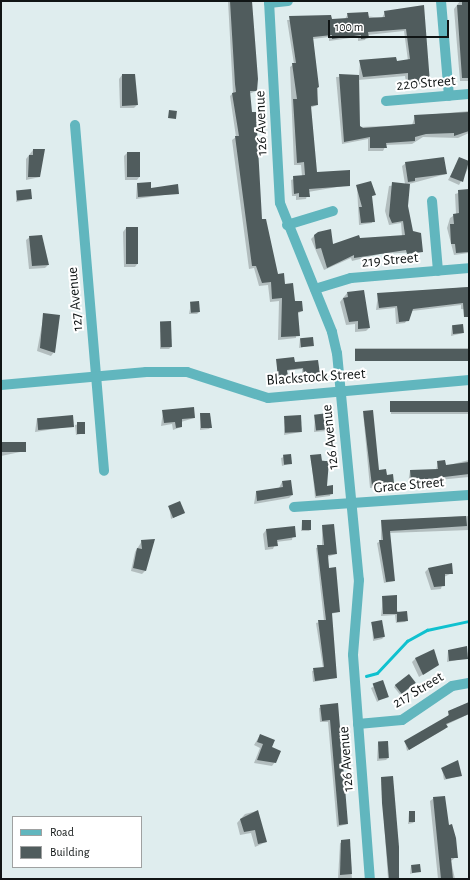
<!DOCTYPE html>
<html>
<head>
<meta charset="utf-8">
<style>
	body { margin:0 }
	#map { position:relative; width:470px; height:880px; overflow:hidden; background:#dfedee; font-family:"Alegreya Sans",sans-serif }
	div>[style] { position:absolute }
	.shadow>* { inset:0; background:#0003; transform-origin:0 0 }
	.stream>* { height:2.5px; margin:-1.25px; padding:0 1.25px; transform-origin:1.25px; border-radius:1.25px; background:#10c1cf }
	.building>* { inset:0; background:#505c5d; transform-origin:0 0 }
	.minor>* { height:10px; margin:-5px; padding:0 5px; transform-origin:5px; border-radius:5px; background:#61b6be }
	span { translate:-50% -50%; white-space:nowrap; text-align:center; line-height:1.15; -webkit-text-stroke:4px #fff; paint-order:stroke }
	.street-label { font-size:15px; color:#101515 }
	.frame { position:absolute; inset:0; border:2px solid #101515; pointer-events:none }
	.legend { position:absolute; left:12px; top:816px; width:130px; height:52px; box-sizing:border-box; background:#fff; border:1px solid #9fa1a1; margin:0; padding:5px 7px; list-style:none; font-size:12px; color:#101515 }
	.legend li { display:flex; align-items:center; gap:8px; height:20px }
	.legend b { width:20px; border:1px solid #9fa1a1 }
	.scale { position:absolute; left:328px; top:20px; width:121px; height:18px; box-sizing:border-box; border:2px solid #101515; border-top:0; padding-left:5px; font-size:12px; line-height:14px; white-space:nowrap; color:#101515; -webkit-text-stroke:3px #fff; paint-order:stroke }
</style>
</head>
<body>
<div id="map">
	<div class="shadow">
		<i style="clip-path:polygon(228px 1px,250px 1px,256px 91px,249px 94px,261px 220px,278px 275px,302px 311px,297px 314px,296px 338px,278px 340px,279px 301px,270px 302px,268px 285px,259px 286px,254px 268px,249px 269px,232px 140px,236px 137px,230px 96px,233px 93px)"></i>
		<i style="clip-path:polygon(469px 1px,469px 81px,460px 81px,454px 9px,460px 1px)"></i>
		<i style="clip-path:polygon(423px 7px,429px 83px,412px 87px,412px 82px,406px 82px,405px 76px,358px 80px,359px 127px,412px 125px,415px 116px,469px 111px,469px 133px,458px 138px,423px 137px,412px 144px,386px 145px,383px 151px,368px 151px,368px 139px,342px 144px,336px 77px,359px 76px,360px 61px,408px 61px,404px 31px,367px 35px,365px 40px,358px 41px,358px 37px,329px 41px,329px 37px,313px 39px,318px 87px,317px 105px,310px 108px,316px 173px,349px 185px,308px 192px,306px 199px,296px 200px,296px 196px,292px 196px,291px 180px,302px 176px,301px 165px,294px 165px,290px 67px,294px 64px,287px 20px,345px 19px,348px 14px,382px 18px,385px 12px)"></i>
		<i style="clip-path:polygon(122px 75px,137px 105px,134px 108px,120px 108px,119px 79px)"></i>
		<i style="clip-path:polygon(33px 150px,40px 177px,26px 180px,26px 159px)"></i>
		<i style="clip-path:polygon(127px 153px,139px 153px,140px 176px,137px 180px,125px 180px,124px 156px)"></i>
		<i style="clip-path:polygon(460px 158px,469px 162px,469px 167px,459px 185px,448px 180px)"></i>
		<i style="clip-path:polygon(406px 163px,446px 174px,409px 184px,407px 206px,412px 231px,421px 252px,380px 254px,352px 261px,351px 258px,324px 270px,311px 239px,314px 236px,330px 231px,333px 246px,359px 239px,402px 236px,401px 223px,389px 225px,385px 211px,389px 186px,405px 184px,402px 166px)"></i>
		<i style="clip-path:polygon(137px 184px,150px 189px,178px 193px,136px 199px)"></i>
		<i style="clip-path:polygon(357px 186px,374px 195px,371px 197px,372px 223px,359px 225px)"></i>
		<i style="clip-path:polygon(469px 190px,469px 253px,454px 255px,447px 228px,450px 218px,456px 214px,455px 194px)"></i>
		<i style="clip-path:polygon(17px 191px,31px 199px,16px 202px)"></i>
		<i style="clip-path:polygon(126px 228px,138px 263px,135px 267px,124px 267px,123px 232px)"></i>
		<i style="clip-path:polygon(30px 237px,48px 265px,45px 268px,29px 269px,26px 240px)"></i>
		<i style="clip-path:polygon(469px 287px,469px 310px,461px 309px,461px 305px,412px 311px,405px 323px,396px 324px,395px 308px,376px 310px,378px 294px)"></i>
		<i style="clip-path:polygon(347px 293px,369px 328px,366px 331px,355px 332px,355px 324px,346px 325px,340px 302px)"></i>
		<i style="clip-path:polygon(191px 303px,199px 312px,197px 314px,189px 314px)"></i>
		<i style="clip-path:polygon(44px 314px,54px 352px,51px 356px,37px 351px)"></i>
		<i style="clip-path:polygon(160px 323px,171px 347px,169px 349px,160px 349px)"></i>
		<i style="clip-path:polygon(452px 326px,463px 333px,451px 336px)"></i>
		<i style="clip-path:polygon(300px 339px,313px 345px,299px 348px)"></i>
		<i style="left:469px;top:348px;width:13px;height:114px;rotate:90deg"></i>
		<i style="clip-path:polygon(277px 360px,294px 364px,319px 374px,302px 377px,302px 369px,286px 371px,284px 377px,277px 378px)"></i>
		<i style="left:469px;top:401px;width:13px;height:78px;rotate:90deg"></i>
		<i style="clip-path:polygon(163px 411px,194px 418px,181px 422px,181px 427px,173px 430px,172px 424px,161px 426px)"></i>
		<i style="clip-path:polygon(363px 412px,378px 471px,393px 482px,390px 485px,370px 488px)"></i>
		<i style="clip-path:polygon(200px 414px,211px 427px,209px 429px,200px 430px)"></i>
		<i style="clip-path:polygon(315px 415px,329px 429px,327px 431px,314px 432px)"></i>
		<i style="clip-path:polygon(37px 418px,73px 426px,35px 432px)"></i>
		<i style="clip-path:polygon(285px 418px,301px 432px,284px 435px)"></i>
		<i style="clip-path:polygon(84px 423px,85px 433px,76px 435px,75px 425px)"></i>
		<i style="clip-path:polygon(1px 445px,25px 451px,1px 456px)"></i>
		<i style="clip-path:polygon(290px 455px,291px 463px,282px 466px,281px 458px)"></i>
		<i style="clip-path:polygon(311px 456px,328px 462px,326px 487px,332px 486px,330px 496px,315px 498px)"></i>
		<i style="clip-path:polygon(469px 460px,469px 477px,408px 483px,410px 471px,436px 470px,438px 462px,445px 466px)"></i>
		<i style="clip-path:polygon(282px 482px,292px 495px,289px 498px,254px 504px,256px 492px,279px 488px)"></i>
		<i style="clip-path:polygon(169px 506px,184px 513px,171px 519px)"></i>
		<i style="clip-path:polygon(469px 516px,469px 530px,389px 533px,394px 581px,384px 583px,377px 543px,381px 541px,381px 521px)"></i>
		<i style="clip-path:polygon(302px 521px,311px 529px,309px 531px,301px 531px)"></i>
		<i style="clip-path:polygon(322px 526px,336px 554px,327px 557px,338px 612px,331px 614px,336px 678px,313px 682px,312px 671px,323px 668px,316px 623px,324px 621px,316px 548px,322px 546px)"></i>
		<i style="clip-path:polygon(294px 527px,292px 540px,276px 542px,273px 549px,265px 550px,263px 534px,266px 530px)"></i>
		<i style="clip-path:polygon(142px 541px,145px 571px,142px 574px,131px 571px,135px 552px)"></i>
		<i style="clip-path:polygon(428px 569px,452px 573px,444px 577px,441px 589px,431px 590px,425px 572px)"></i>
		<i style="clip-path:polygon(383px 597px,407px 620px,405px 622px,396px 623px,395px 615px,381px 616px)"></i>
		<i style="clip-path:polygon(372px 623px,384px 637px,382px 639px,373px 641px)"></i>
		<i style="clip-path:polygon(448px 651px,467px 658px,447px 662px)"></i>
		<i style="clip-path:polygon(416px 658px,438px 665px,419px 677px,412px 662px)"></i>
		<i style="clip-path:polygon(383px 682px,386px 696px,377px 702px,371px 688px)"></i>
		<i style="clip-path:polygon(415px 683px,401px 696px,394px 687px,396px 685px)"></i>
		<i style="clip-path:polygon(337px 704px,347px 824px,337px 827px,328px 722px,320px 722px,319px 708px)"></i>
		<i style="clip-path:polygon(469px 704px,469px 714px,446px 725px,445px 729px,407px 751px,405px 742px,448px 717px,448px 712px)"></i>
		<i style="clip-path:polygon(260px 735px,271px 748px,275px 762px,272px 766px,254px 763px,260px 748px,254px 745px)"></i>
		<i style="clip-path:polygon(378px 743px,388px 758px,386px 760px,377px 761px)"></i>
		<i style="clip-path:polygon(442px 769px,460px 776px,444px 780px)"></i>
		<i style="clip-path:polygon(381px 778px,398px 879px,388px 879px)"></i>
		<i style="clip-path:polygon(434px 798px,448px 826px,456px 857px,451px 861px,455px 879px,438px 879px,430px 801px)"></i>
		<i style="clip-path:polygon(257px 811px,266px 842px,255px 847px,251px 833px,240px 835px,237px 823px,245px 814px)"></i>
		<i style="clip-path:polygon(409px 812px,415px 821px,413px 823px,408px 824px)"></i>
		<i style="clip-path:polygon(349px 840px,352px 879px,338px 879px,340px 843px)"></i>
		<i style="clip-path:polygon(411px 866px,420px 871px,410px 874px)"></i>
	</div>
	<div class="stream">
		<i style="left:366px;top:676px;width:11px;rotate:-15deg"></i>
		<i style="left:377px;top:673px;width:44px;rotate:-46.8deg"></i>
		<i style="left:407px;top:641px;width:23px;rotate:-29deg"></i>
		<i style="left:427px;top:630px;width:43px;rotate:-12.1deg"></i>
	</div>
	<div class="building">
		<i style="clip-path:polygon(230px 1px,252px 1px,258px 79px,257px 91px,250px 91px,252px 112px,256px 112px,262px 219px,266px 219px,278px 274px,284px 273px,285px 284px,293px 283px,295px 301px,302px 301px,303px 311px,298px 312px,300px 336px,281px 337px,282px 298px,272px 299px,271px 282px,262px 283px,256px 266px,252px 266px,235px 136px,239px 136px,232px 93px,236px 92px,235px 84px)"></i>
		<i style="clip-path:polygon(462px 1px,469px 1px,469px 78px,462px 78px,457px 5px,462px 5px)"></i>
		<i style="clip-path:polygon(424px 5px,430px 83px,415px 85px,414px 79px,408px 80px,408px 73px,363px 77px,359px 60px,396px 57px,397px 61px,410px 59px,406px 29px,368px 32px,369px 38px,361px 39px,361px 35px,332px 39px,332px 35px,313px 37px,319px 87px,317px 88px,318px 105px,311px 106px,317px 172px,350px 170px,350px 186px,309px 189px,310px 197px,299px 197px,299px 193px,294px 194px,293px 176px,305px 175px,304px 162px,297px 163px,293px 99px,297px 99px,292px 63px,296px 63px,289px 16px,331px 15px,332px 19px,348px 18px,347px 13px,368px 12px,369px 18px,385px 17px,384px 11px)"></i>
		<i style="clip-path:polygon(122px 74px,135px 74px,138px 105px,122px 106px)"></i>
		<i style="clip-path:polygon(339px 74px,359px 75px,360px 126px,363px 128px,415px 124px,414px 115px,469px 112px,469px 131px,454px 136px,454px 133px,426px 134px,415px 137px,415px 141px,386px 143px,387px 148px,370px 148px,370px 137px,344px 142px)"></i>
		<i style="left:169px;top:110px;width:8px;height:8px;rotate:7deg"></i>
		<i style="clip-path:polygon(33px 149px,45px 149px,40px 177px,28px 177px,29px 155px,33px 155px)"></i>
		<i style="left:127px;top:152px;width:13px;height:25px"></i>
		<i style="clip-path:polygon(444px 157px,447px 174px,415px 178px,415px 181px,408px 182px,405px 162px)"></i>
		<i style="clip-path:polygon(459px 157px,469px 161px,463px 182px,450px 177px)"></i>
		<i style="clip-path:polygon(371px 181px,376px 195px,372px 196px,375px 222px,361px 223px,359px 207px,362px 207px,356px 185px)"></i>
		<i style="clip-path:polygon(151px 182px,151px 188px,178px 184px,179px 194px,138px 197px,137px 183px)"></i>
		<i style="clip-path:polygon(392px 182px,410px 184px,408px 206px,413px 231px,421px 233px,423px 252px,407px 254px,406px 250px,354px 258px,354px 255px,327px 268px,321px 248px,316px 249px,314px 235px,318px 232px,331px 229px,333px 244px,359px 235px,360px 238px,405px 235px,403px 221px,392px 223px,389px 216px)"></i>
		<i style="left:31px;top:189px;width:10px;height:15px;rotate:84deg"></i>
		<i style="clip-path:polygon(469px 189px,469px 252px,456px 253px,455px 244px,451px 244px,450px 224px,454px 224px,453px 214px,459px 213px,458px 190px)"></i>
		<i style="left:126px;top:227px;width:12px;height:37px"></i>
		<i style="clip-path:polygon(42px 235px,49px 265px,32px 266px,29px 236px)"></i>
		<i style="clip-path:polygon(468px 287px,469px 317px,464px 317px,463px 303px,413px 309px,409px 321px,399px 322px,397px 306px,379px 308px,377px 293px)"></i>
		<i style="clip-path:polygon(364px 290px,370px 328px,358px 329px,358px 321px,349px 322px,343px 298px,348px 297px,347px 292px)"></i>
		<i style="left:199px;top:301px;width:11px;height:9px;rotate:85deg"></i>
		<i style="clip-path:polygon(43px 313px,60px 315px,55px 353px,40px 348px)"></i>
		<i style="left:171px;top:321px;width:26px;height:11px;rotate:88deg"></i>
		<i style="left:463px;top:324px;width:9px;height:11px;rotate:84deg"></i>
		<i style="left:313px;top:337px;width:9px;height:13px;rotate:84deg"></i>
		<i style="left:469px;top:349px;width:12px;height:114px;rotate:90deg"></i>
		<i style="clip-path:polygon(294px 357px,295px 362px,318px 360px,320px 374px,304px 375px,303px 368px,287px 370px,288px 376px,278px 377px,276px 359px)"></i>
		<i style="left:469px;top:401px;width:11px;height:79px;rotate:90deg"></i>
		<i style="clip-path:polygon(194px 407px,195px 418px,182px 419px,182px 427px,176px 428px,175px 422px,164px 423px,162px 410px)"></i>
		<i style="clip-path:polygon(373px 410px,379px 470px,386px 469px,387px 475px,393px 474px,394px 483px,372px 486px,363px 411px)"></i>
		<i style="clip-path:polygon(200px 413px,210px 413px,212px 428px,201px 428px)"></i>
		<i style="left:328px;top:413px;width:16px;height:14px;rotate:83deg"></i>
		<i style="left:73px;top:415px;width:12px;height:36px;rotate:85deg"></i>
		<i style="left:301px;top:415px;width:17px;height:17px;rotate:87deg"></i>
		<i style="left:77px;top:422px;width:8px;height:12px"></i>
		<i style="left:26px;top:442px;width:10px;height:25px;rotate:90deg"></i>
		<i style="left:291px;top:454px;width:10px;height:8px;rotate:84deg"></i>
		<i style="clip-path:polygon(321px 454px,322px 461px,329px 461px,327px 486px,333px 485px,333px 494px,316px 496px,310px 455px)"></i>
		<i style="clip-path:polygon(445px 460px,446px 465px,469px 462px,469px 474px,411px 481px,410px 470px,438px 469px,437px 461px)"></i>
		<i style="clip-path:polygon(291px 480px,293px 495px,257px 501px,256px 491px,283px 487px,282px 481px)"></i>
		<i style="left:180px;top:501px;width:13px;height:13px;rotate:67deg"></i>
		<i style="clip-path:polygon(466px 516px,467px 526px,390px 531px,395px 581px,386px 582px,379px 540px,383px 540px,381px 520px)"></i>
		<i style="left:302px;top:520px;width:9px;height:10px"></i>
		<i style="clip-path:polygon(334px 524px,337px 554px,328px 555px,329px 568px,336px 567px,340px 612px,332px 613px,337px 678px,315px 681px,313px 668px,324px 667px,318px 620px,326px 620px,317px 545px,324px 545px,322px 525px)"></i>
		<i style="clip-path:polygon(295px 526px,296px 537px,277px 540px,278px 546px,268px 547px,266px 529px)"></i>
		<i style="clip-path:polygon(155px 539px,146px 571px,133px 568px,137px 548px,142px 549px,141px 540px)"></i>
		<i style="clip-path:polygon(452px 563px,453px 574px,445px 574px,445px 586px,434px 587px,428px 568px)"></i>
		<i style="clip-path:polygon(397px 595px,397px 612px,407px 611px,408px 621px,397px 622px,397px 614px,383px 614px,382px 596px)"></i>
		<i style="left:382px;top:620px;width:17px;height:11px;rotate:80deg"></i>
		<i style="clip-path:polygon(467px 646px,468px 659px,449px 661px,448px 650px)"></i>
		<i style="clip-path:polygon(434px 649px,439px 665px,423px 675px,415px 658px)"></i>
		<i style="left:409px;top:674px;width:11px;height:18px;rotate:52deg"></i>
		<i style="left:383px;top:680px;width:18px;height:11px;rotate:71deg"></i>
		<i style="clip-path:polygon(469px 702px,469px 714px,446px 724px,448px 727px,409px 750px,404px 741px,449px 715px,448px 711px)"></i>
		<i style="clip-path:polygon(338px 703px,348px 824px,339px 825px,330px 720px,322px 721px,320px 705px)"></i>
		<i style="clip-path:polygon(260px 734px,275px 740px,272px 747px,281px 751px,276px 763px,257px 760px,263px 744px,257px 742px)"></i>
		<i style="left:388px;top:741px;width:17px;height:10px;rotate:87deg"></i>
		<i style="clip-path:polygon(458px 760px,462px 776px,446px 779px,441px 768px)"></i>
		<i style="clip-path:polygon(393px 776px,399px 847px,399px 879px,389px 879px,382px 803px,381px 777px)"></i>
		<i style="clip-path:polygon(445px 796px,449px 825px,452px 824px,456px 838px,458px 858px,451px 858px,453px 879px,441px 879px,433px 797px)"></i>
		<i style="clip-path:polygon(258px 810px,267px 842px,258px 844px,255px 830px,244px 832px,240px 819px)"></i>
		<i style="left:409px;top:811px;width:6px;height:11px"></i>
		<i style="clip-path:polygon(350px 839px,352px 874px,340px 875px,341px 840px)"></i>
		<i style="left:420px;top:864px;width:8px;height:9px;rotate:83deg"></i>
	</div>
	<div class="minor">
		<i style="left:269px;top:1px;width:202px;rotate:86.9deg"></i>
		<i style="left:280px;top:203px;width:139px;rotate:68deg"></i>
		<i style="left:332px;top:332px;width:22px;rotate:77deg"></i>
		<i style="left:337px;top:353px;width:228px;rotate:84.5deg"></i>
		<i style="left:359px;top:580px;width:75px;rotate:94.6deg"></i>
		<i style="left:353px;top:655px;width:225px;rotate:85.7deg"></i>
		<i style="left:441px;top:1px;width:95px;rotate:85.2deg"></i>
		<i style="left:269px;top:3px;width:19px;rotate:-6deg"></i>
		<i style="left:386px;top:101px;width:83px;rotate:-4.8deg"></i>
		<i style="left:75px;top:125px;width:347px;rotate:85.2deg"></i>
		<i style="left:432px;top:201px;width:70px;rotate:85.1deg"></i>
		<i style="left:287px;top:225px;width:48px;rotate:-16.9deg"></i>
		<i style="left:315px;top:289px;width:38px;rotate:-17deg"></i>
		<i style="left:351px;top:278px;width:118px;rotate:-4.8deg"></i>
		<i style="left:1px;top:385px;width:146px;rotate:-5.1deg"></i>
		<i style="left:146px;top:372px;width:41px"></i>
		<i style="left:187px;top:372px;width:85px;rotate:17.8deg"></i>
		<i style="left:268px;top:398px;width:202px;rotate:-5.1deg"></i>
		<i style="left:294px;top:507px;width:175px;rotate:-3.9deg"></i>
		<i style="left:358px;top:724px;width:44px;rotate:-5.2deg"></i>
		<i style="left:402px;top:720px;width:60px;rotate:-34.2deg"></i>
		<i style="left:452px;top:686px;width:17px;rotate:-10deg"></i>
	</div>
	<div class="street-label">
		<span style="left:426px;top:83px;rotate:-5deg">220 Street</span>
		<span style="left:261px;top:123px;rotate:-92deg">126 Avenue</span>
		<span style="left:390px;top:260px;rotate:-5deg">219 Street</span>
		<span style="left:75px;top:299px;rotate:-95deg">127 Avenue</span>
		<span style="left:316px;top:377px;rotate:-4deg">Blackstock Street</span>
		<span style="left:330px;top:437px;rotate:-96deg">126 Avenue</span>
		<span style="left:409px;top:485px;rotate:-5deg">Grace Street</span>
		<span style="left:418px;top:690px;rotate:-31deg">217 Street</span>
		<span style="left:346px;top:759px;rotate:-94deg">126 Avenue</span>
	</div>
	<div class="frame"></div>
	<ul class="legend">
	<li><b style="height:5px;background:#61b6be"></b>Road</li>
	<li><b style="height:11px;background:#505c5d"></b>Building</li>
	</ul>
	<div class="scale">100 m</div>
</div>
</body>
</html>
